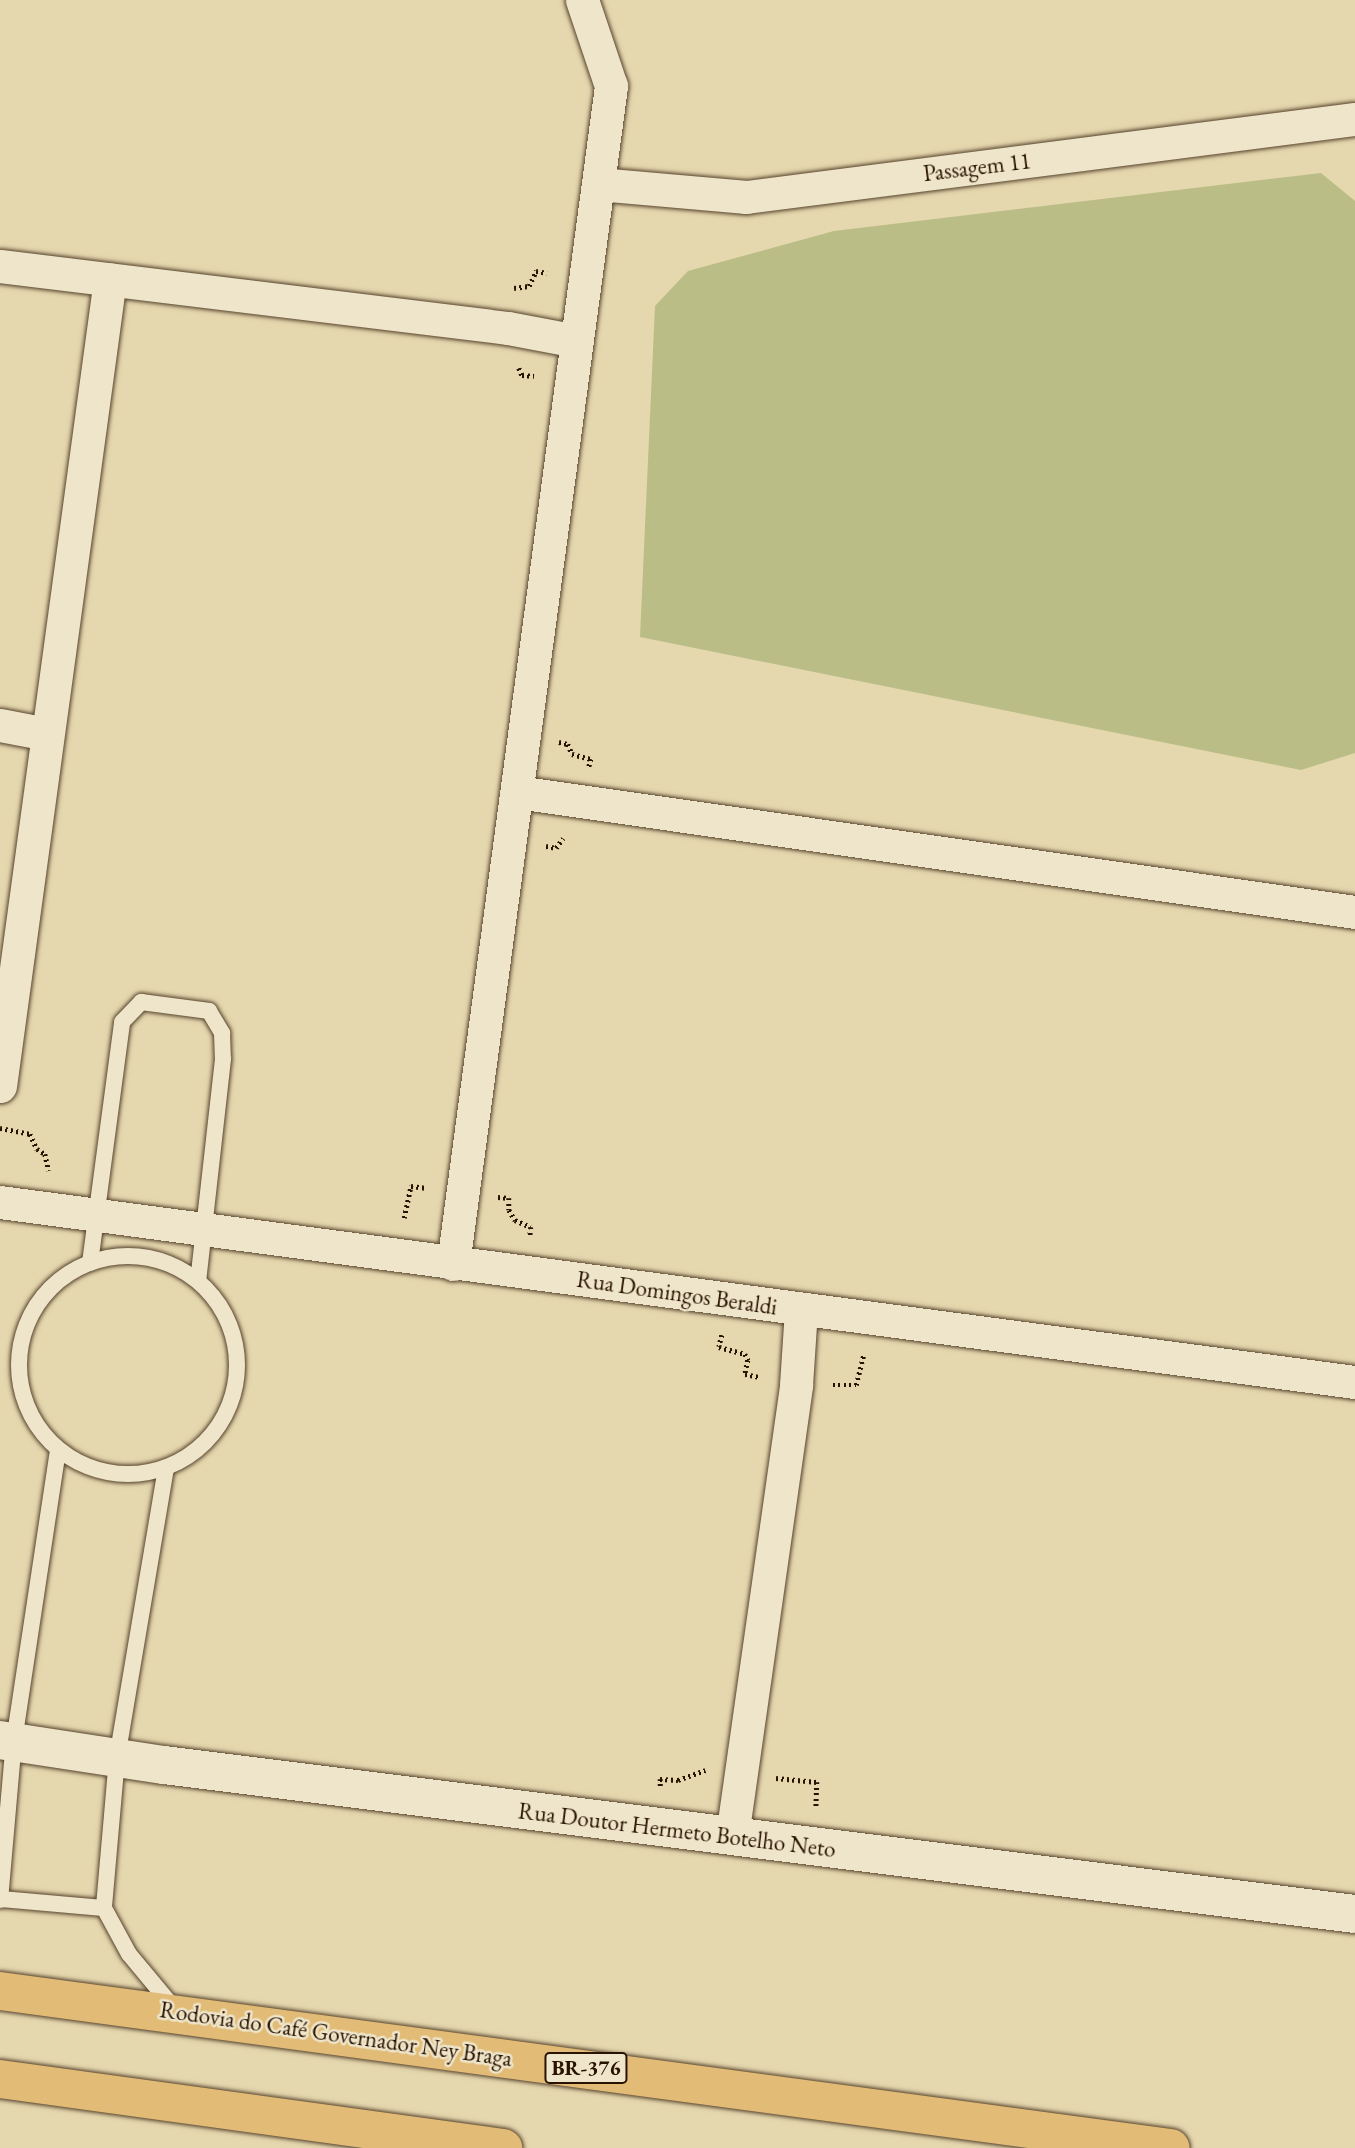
<!DOCTYPE html>
<html>
<head>
<meta charset="utf-8">
<style>
	body { margin:0 }
	#map { position:relative; width:1355px; height:2148px; overflow:hidden; background:#e5d7ae; font-family:"EB Garamond",serif }
	div>[style] { position:absolute }
	.green>* { inset:0; background:#bbbd86 }
	.path>* { height:4.5px; margin-top:-2.25px; transform-origin:0; background:repeating-linear-gradient(90deg,#281200 0 2px,transparent 0 5.5px) }
	.roads { filter:drop-shadow(0 0 2px #57432c) drop-shadow(0 0 2px #57432c) }
	.service>* { height:16px; margin:-8px; padding:0 8px; transform-origin:8px; border-radius:8px; background:#eee5ca }
	.service>.ring { margin:-8px; padding:0; box-sizing:content-box; background:none; border:16px solid #eee5ca; border-radius:50% }
	.minor>* { height:33px; margin:-16.5px; padding:0 16.5px; transform-origin:16.5px; border-radius:16.5px; background:#eee5ca }
	.tertiary>* { height:38px; margin:-19px; padding:0 19px; transform-origin:19px; border-radius:19px; background:#eee5ca }
	.motorway>* { height:38px; margin:-19px; padding:0 19px; transform-origin:19px; border-radius:19px; background:#e2bc77 }
	span { translate:-50% -50%; white-space:nowrap; text-align:center; line-height:1.15; -webkit-text-stroke:5px #eee5ca; paint-order:stroke }
	.shield-label span { padding:2px 5px; background:#eee5ca; border:2px solid; border-radius:5px; -webkit-text-stroke-width:0 }
	.shield-label { font-size:21px; color:#281200; font-weight:700 }
	.street-label { font-size:23px; color:#281200 }
</style>
</head>
<body>
<div id="map">
	<div class="green">
		<i style="clip-path:polygon(1321px 173px,1355px 201px,1355px 753px,1301px 770px,640px 637px,655px 306px,688px 271px,834px 231px)"></i>
	</div>
	<div class="path">
		<i style="left:514px;top:288px;width:15px;rotate:-8deg"></i>
		<i style="left:529px;top:286px;width:17px;rotate:-65deg"></i>
		<i style="left:536px;top:271px;width:11px;rotate:10deg"></i>
		<i style="left:519px;top:368px;width:8px;rotate:67deg"></i>
		<i style="left:522px;top:375px;width:12px;rotate:5deg"></i>
		<i style="left:559px;top:742px;width:9px;rotate:13deg"></i>
		<i style="left:568px;top:744px;width:11px;rotate:68deg"></i>
		<i style="left:572px;top:754px;width:20px;rotate:15deg"></i>
		<i style="left:591px;top:759px;width:8px;rotate:104deg"></i>
		<i style="left:546px;top:846px;width:10px;rotate:11deg"></i>
		<i style="left:556px;top:848px;width:12px;rotate:-55deg"></i>
		<i style="left:0;top:1128px;width:31px;rotate:11deg"></i>
		<i style="left:30px;top:1134px;width:17px;rotate:65deg"></i>
		<i style="left:37px;top:1149px;width:9px;rotate:32deg"></i>
		<i style="left:45px;top:1154px;width:17px;rotate:77deg"></i>
		<i style="left:498px;top:1197px;width:11px;rotate:5deg"></i>
		<i style="left:509px;top:1198px;width:12px;rotate:90deg"></i>
		<i style="left:509px;top:1210px;width:12px;rotate:59deg"></i>
		<i style="left:515px;top:1220px;width:17px;rotate:24deg"></i>
		<i style="left:531px;top:1227px;width:9px;rotate:96deg"></i>
		<i style="left:404px;top:1218px;width:33px;rotate:-78deg"></i>
		<i style="left:411px;top:1186px;width:16px;rotate:7deg"></i>
		<i style="left:722px;top:1335px;width:12px;rotate:104deg"></i>
		<i style="left:719px;top:1347px;width:27px;rotate:15deg"></i>
		<i style="left:745px;top:1354px;width:7px;rotate:63deg"></i>
		<i style="left:748px;top:1360px;width:14px;rotate:102deg"></i>
		<i style="left:745px;top:1374px;width:14px;rotate:12deg"></i>
		<i style="left:833px;top:1385px;width:23px"></i>
		<i style="left:856px;top:1385px;width:32px;rotate:-76deg"></i>
		<i style="left:776px;top:1778px;width:41px;rotate:5.6deg"></i>
		<i style="left:817px;top:1782px;width:24px;rotate:92deg"></i>
		<i style="left:660px;top:1786px;width:7px;rotate:-90deg"></i>
		<i style="left:660px;top:1779px;width:18px;rotate:3deg"></i>
		<i style="left:678px;top:1780px;width:29px;rotate:-20deg"></i>
	</div>
	<div class="roads">
		<div class="service">
			<i class="ring" style="left:19px;top:1256px;width:202px;height:202px"></i>
			<i style="left:90px;top:1263px;width:243px;rotate:-82.4deg"></i>
			<i style="left:122px;top:1022px;width:28px;rotate:-46deg"></i>
			<i style="left:141px;top:1002px;width:69px;rotate:7.5deg"></i>
			<i style="left:209px;top:1011px;width:26px;rotate:59deg"></i>
			<i style="left:222px;top:1033px;width:26px;rotate:88deg"></i>
			<i style="left:223px;top:1059px;width:223px;rotate:96.4deg"></i>
			<i style="left:166px;top:1468px;width:294px;rotate:99.6deg"></i>
			<i style="left:117px;top:1758px;width:151px;rotate:95deg"></i>
			<i style="left:104px;top:1908px;width:52px;rotate:61.5deg"></i>
			<i style="left:129px;top:1954px;width:70px;rotate:50.2deg"></i>
			<i style="left:1px;top:1899px;width:103px;rotate:5deg"></i>
			<i style="left:0;top:1900px;width:160px;rotate:-85deg"></i>
			<i style="left:14px;top:1741px;width:294px;rotate:-81.4deg"></i>
		</div>
		<div class="minor">
			<i style="left:598px;top:184px;width:149px;rotate:5deg"></i>
			<i style="left:746px;top:197px;width:614px;rotate:-7.3deg"></i>
			<i style="left:0;top:266px;width:512px;rotate:6.96deg"></i>
			<i style="left:508px;top:328px;width:70px;rotate:10.7deg"></i>
			<i style="left:0;top:725px;width:48px;rotate:10.8deg"></i>
			<i style="left:517px;top:792px;width:847px;rotate:8.15deg"></i>
			<i style="left:0;top:1086px;width:814px;rotate:-82.24deg"></i>
			<i style="left:0;top:1202px;width:1367px;rotate:7.57deg"></i>
			<i style="left:453px;top:1264px;width:1189px;rotate:-82.36deg"></i>
			<i style="left:611px;top:86px;width:91px;rotate:-108.6deg"></i>
			<i style="left:732px;top:1836px;width:456px;rotate:-81.9deg"></i>
			<i style="left:796px;top:1385px;width:75px;rotate:-86.2deg"></i>
		</div>
		<div class="tertiary">
			<i style="left:0;top:1740px;width:166px;rotate:8.7deg"></i>
			<i style="left:164px;top:1765px;width:1200px;rotate:7.13deg"></i>
		</div>
		<div class="motorway">
			<i style="left:0;top:1991px;width:1181px;rotate:7.64deg"></i>
			<i style="left:0;top:2079px;width:508px;rotate:7.81deg"></i>
		</div>
	</div>
	<div class="shield-label">
		<span style="left:586px;top:2068px">BR-376</span>
	</div>
	<div class="street-label">
		<span style="left:977px;top:167px;rotate:-7deg">Passagem 11</span>
		<span style="left:677px;top:1293px;rotate:8deg">Rua Domingos Beraldi</span>
		<span style="left:677px;top:1830px;rotate:7deg">Rua Doutor Hermeto Botelho Neto</span>
		<span style="left:336px;top:2034px;rotate:8deg">Rodovia do Café Governador Ney Braga</span>
	</div>
</div>
</body>
</html>
